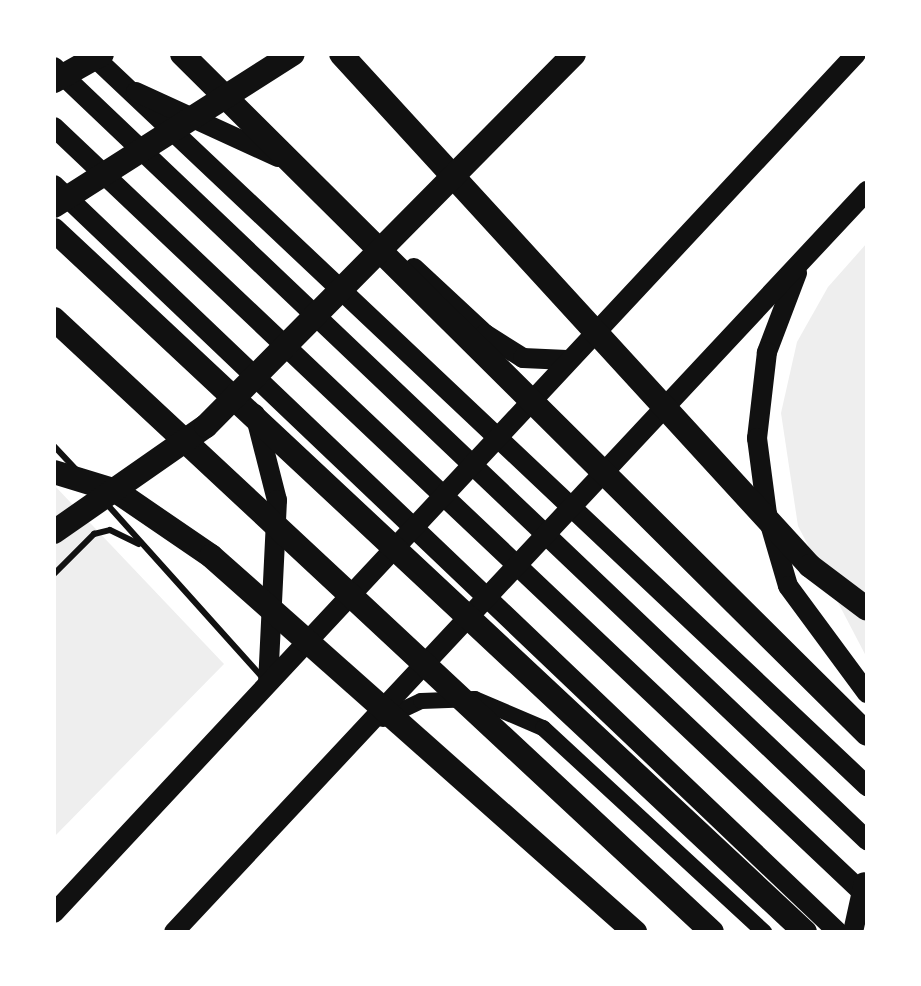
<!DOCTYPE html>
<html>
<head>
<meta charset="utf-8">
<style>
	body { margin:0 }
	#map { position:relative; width:921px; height:986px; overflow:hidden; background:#fff; font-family:"Roboto Condensed",sans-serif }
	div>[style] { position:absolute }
	.green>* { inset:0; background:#eee }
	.service>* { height:6px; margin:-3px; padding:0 3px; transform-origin:3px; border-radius:3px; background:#111 }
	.secondary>* { height:16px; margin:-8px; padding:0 8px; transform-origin:8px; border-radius:8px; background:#111 }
	.primary>* { height:20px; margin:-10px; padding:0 10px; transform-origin:10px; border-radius:10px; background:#111 }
	.motorway>* { height:24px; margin:-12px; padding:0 12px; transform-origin:12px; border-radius:12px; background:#111 }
	span { translate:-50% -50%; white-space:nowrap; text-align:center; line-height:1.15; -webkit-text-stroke:8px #fff; paint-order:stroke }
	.frame { position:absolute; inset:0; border:56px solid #fff; pointer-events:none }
</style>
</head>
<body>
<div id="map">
	<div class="green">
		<i style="clip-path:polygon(867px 243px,867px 658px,798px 526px,781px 413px,797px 342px,828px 287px)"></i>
		<i style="clip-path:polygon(54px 485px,224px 664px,54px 837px)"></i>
	</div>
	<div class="service">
		<i style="left:54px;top:446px;width:33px;rotate:47deg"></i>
		<i style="left:105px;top:502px;width:237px;rotate:48.1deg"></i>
		<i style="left:54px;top:574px;width:57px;rotate:-45deg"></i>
		<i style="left:94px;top:534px;width:16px;rotate:-14deg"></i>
		<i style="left:110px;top:530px;width:32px;rotate:26deg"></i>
	</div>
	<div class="secondary">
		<i style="left:383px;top:719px;width:42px;rotate:-25.3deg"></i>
		<i style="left:421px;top:701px;width:54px;rotate:-2.1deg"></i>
		<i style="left:475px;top:699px;width:74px;rotate:23.1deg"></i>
		<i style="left:543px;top:728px;width:301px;rotate:42.7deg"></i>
	</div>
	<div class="primary">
		<i style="left:91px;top:54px;width:1067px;rotate:43.33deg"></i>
		<i style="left:54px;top:67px;width:1122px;rotate:43.56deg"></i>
		<i style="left:136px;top:92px;width:156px;rotate:24.6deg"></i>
		<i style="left:54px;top:127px;width:1120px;rotate:43.44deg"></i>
		<i style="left:54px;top:185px;width:1083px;rotate:43.62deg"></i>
		<i style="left:414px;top:268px;width:97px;rotate:42.9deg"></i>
		<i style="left:485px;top:334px;width:45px;rotate:32.3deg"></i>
		<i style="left:523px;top:358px;width:44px;rotate:2.6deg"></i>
		<i style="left:797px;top:273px;width:85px;rotate:110.8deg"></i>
		<i style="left:767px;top:352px;width:87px;rotate:96.6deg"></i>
		<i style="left:757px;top:438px;width:77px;rotate:82.5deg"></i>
		<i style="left:767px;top:514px;width:75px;rotate:73.7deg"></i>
		<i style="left:788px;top:586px;width:133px;rotate:53.6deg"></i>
		<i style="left:255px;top:414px;width:89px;rotate:75.7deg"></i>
		<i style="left:277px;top:500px;width:183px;rotate:92.8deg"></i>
		<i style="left:54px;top:913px;width:1175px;rotate:-46.97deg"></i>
		<i style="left:174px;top:932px;width:1015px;rotate:-46.92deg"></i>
		<i style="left:853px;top:932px;width:51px;rotate:-77.6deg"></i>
	</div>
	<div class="motorway">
		<i style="left:182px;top:54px;width:965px;rotate:44.79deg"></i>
		<i style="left:341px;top:54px;width:694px;rotate:47.51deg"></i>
		<i style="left:810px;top:566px;width:71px;rotate:37deg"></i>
		<i style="left:54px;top:81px;width:55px;rotate:-29.4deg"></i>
		<i style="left:54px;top:206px;width:283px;rotate:-32.5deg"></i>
		<i style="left:54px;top:230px;width:1028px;rotate:43.07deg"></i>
		<i style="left:54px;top:319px;width:899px;rotate:42.97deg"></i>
		<i style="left:54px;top:472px;width:65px;rotate:17deg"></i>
		<i style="left:116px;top:491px;width:115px;rotate:34.4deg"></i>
		<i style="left:211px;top:556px;width:567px;rotate:41.57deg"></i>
		<i style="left:54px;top:532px;width:185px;rotate:-34.9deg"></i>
		<i style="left:206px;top:426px;width:523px;rotate:-45.31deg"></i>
	</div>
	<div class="frame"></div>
</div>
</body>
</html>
